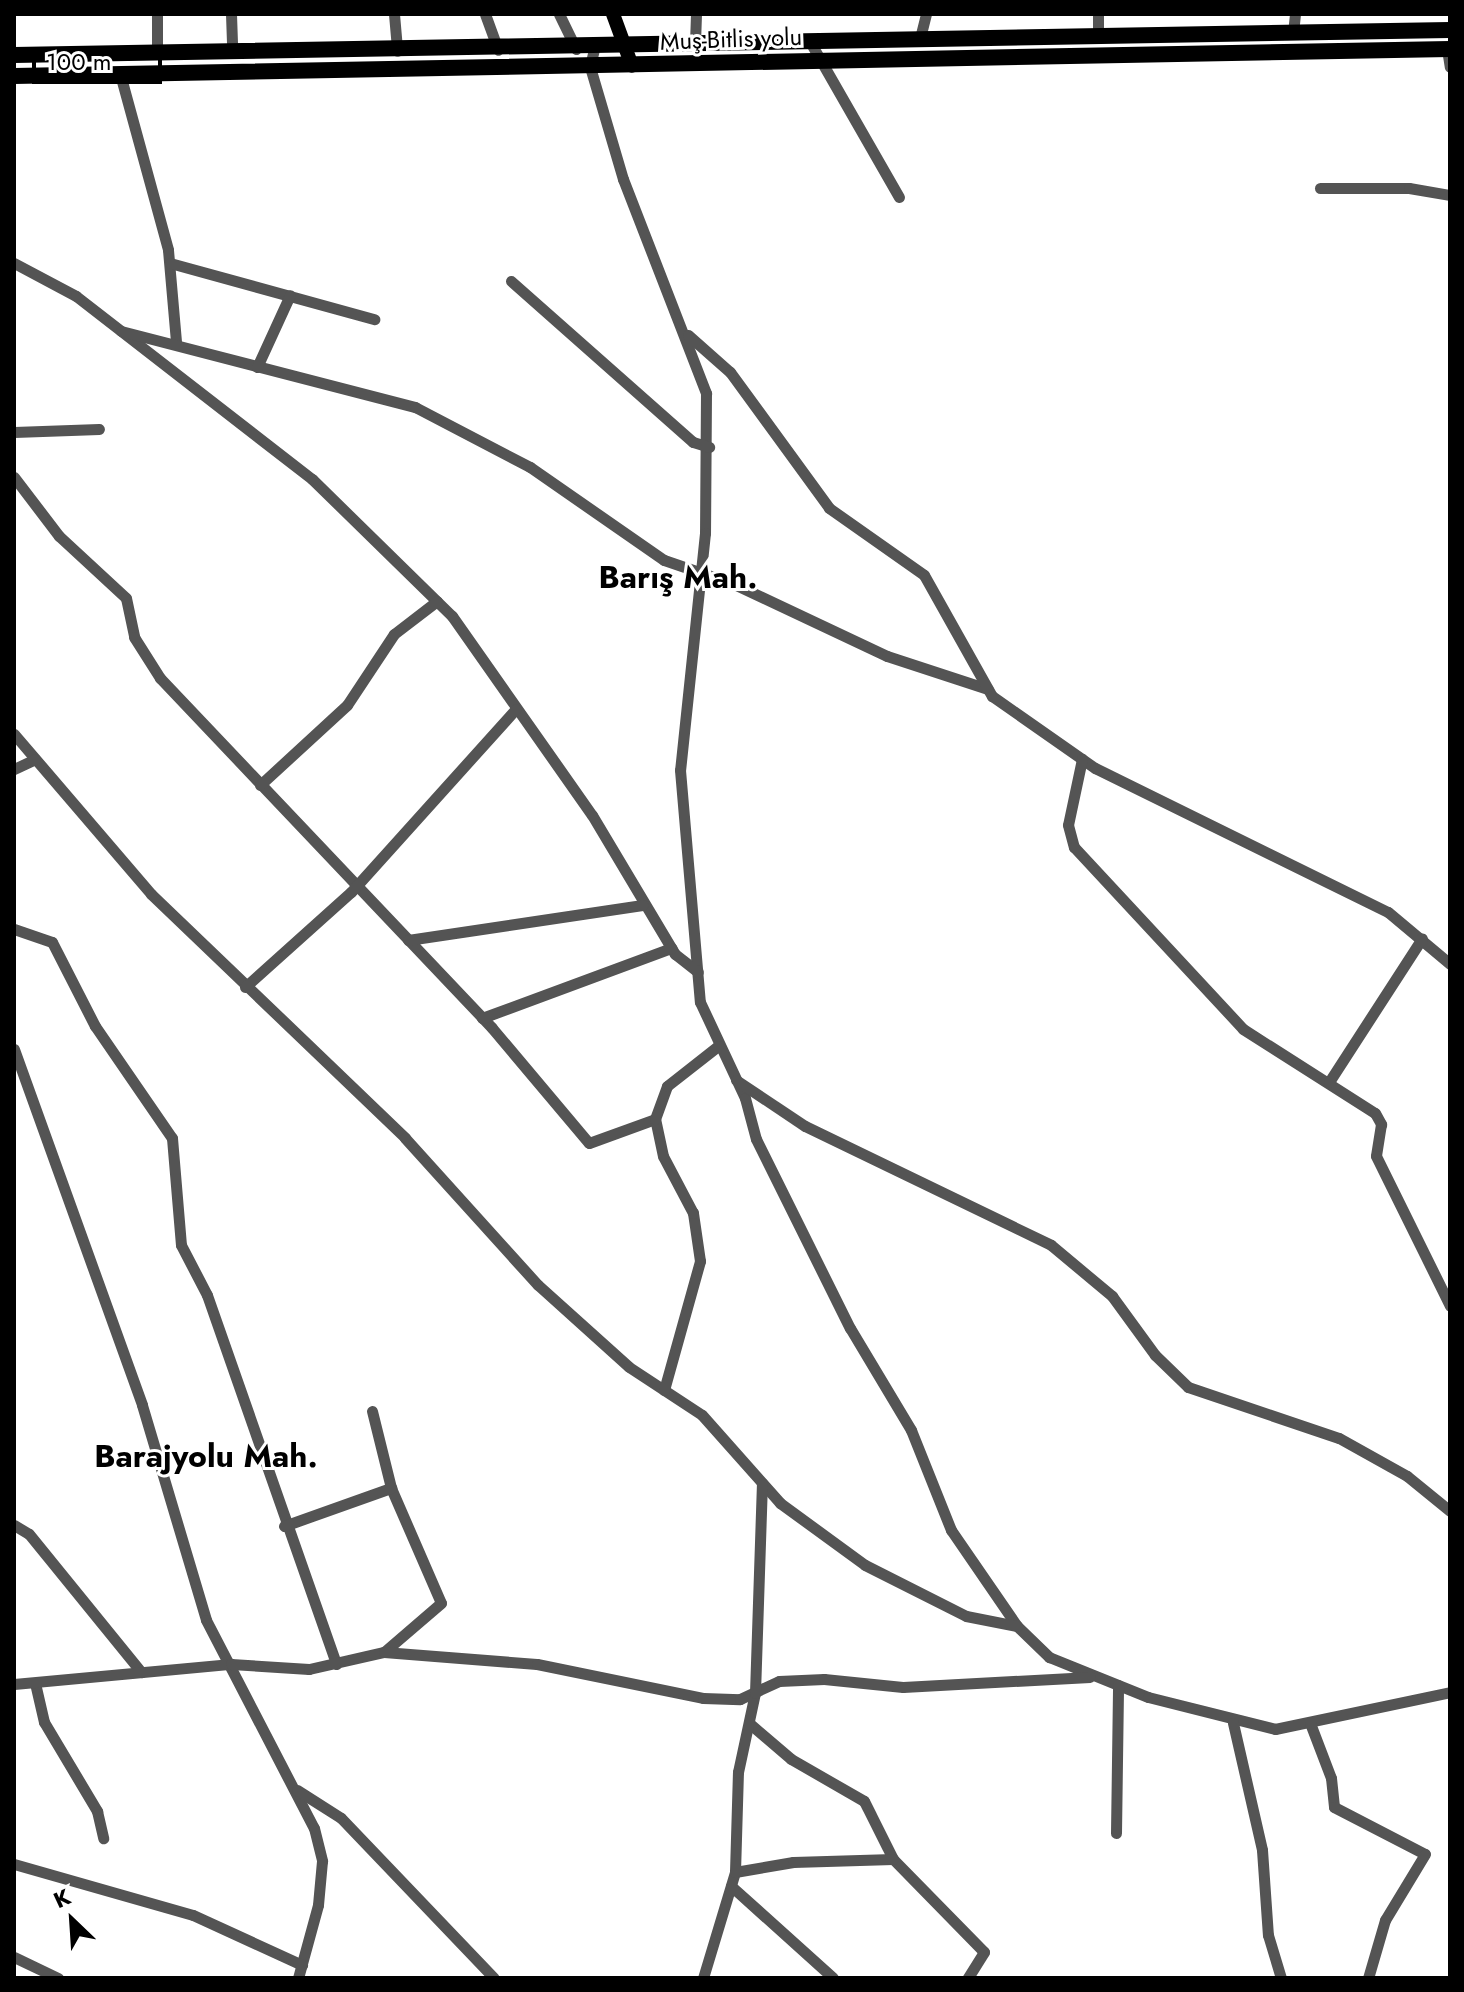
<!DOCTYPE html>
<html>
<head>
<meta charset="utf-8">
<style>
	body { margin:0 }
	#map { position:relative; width:1464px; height:1992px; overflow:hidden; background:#fff; font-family:Jost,sans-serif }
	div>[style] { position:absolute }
	.minor>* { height:11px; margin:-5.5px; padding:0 5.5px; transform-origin:5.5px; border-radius:5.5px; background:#545454 }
	.major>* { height:14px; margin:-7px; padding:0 7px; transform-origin:7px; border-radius:7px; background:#000 }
	.highway>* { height:16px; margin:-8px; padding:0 8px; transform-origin:8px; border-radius:8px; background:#000 }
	span { translate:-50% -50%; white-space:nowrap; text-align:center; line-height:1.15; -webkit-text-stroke:6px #fff; paint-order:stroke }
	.street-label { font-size:24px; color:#000 }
	.district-label { font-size:32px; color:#000; font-weight:700 }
	.frame { position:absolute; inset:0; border:16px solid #000; pointer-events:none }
	.north { position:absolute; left:32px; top:1880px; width:80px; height:80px; -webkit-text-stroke:6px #fff; paint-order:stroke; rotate:335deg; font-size:22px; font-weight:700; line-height:32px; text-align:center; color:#000 }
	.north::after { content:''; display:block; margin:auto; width:28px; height:36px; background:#000; clip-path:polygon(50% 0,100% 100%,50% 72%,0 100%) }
	.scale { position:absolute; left:32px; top:48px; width:130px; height:36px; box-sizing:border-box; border:4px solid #000; border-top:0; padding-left:10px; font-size:24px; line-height:28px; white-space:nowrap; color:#000; -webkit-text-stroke:6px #fff; paint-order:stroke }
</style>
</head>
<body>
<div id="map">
	<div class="minor">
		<i style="left:157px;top:14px;width:38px;rotate:90deg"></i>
		<i style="left:231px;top:14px;width:38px;rotate:88deg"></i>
		<i style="left:394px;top:14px;width:37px;rotate:85deg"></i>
		<i style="left:485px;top:14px;width:38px;rotate:70deg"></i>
		<i style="left:559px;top:14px;width:39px;rotate:64deg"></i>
		<i style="left:1293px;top:33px;width:19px;rotate:-84deg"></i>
		<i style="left:920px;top:38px;width:25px;rotate:-76deg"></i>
		<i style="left:1098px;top:38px;width:24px;rotate:-90deg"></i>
		<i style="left:809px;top:40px;width:181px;rotate:60.2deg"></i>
		<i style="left:695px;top:43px;width:29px;rotate:-88deg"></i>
		<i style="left:594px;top:49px;width:18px;rotate:103deg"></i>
		<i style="left:590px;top:67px;width:117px;rotate:73.6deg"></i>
		<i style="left:623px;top:179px;width:230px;rotate:68.8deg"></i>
		<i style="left:706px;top:393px;width:140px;rotate:90.4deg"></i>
		<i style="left:705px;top:533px;width:238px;rotate:96deg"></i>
		<i style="left:680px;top:770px;width:233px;rotate:85.1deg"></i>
		<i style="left:700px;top:1002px;width:106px;rotate:64.9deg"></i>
		<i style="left:745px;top:1098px;width:42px;rotate:75deg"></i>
		<i style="left:756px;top:1139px;width:211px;rotate:63.6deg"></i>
		<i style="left:850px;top:1328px;width:119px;rotate:59.1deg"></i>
		<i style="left:911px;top:1430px;width:108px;rotate:68.2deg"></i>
		<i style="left:951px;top:1530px;width:116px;rotate:55.5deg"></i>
		<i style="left:1017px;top:1626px;width:45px;rotate:44.1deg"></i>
		<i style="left:1049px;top:1657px;width:107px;rotate:22deg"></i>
		<i style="left:1148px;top:1697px;width:131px;rotate:14.1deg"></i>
		<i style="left:1275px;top:1729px;width:179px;rotate:-11.9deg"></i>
		<i style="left:1447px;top:49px;width:18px;rotate:81deg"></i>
		<i style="left:120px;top:74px;width:182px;rotate:74.7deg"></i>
		<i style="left:168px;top:250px;width:92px;rotate:85deg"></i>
		<i style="left:1320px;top:188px;width:89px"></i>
		<i style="left:1409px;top:188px;width:42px;rotate:9.7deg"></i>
		<i style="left:14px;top:263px;width:70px;rotate:28deg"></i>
		<i style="left:76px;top:296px;width:299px;rotate:37.8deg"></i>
		<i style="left:312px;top:479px;width:196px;rotate:44.4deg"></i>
		<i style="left:452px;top:616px;width:243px;rotate:54.9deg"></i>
		<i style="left:592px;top:815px;width:162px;rotate:59.2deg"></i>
		<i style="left:675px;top:954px;width:29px;rotate:38deg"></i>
		<i style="left:170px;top:263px;width:212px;rotate:15.4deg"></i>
		<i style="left:511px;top:281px;width:243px;rotate:41.5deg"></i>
		<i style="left:693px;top:442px;width:17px;rotate:17deg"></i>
		<i style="left:121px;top:331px;width:304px;rotate:14.5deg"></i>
		<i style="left:415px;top:407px;width:130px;rotate:27.6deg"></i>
		<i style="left:530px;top:467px;width:163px;rotate:34.8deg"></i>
		<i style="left:664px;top:560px;width:74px;rotate:18.9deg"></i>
		<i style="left:734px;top:584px;width:169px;rotate:25.2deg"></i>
		<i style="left:887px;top:656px;width:106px;rotate:18.1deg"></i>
		<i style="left:688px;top:335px;width:56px;rotate:41.4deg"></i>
		<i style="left:730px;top:372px;width:168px;rotate:53.9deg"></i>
		<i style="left:829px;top:508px;width:116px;rotate:35.2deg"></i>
		<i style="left:924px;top:575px;width:139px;rotate:60.7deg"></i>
		<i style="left:992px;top:696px;width:126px;rotate:35deg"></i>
		<i style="left:1095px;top:768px;width:326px;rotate:26.2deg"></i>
		<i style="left:1388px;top:912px;width:81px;rotate:40deg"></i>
		<i style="left:257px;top:367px;width:79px;rotate:-65.4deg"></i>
		<i style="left:14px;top:432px;width:85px;rotate:-2deg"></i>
		<i style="left:14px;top:477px;width:74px;rotate:52.7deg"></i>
		<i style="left:59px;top:536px;width:91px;rotate:42.8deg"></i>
		<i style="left:126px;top:598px;width:40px;rotate:78deg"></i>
		<i style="left:134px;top:637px;width:49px;rotate:57.6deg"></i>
		<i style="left:160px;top:678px;width:482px;rotate:46.5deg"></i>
		<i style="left:492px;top:1028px;width:150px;rotate:49.9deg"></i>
		<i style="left:589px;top:1143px;width:70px;rotate:-20deg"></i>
		<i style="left:14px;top:734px;width:211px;rotate:49.4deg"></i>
		<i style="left:151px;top:894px;width:352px;rotate:43.8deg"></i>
		<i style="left:405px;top:1138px;width:198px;rotate:47.9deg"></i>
		<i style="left:538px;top:1285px;width:122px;rotate:42deg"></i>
		<i style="left:629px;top:1367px;width:87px;rotate:33.3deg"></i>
		<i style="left:702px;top:1415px;width:118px;rotate:48.4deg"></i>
		<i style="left:780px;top:1503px;width:105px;rotate:36.1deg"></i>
		<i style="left:865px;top:1565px;width:113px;rotate:26.8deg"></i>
		<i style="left:966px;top:1616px;width:52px;rotate:11.1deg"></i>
		<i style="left:1082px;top:759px;width:67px;rotate:102deg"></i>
		<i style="left:1068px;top:825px;width:23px;rotate:75deg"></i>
		<i style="left:1074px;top:847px;width:248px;rotate:47.1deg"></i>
		<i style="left:1243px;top:1029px;width:156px;rotate:32.5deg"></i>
		<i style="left:1375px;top:1113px;width:13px;rotate:61deg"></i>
		<i style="left:1381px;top:1124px;width:32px;rotate:99deg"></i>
		<i style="left:1376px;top:1156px;width:167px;rotate:63.7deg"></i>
		<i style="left:14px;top:769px;width:23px;rotate:-25deg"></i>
		<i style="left:260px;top:785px;width:118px;rotate:-42.6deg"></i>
		<i style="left:347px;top:705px;width:85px;rotate:-56.5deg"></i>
		<i style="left:394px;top:634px;width:54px;rotate:-37.5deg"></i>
		<i style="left:14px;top:929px;width:40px;rotate:18.9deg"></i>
		<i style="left:52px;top:942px;width:94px;rotate:62.9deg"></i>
		<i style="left:95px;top:1026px;width:136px;rotate:55.5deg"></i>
		<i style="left:172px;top:1138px;width:107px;rotate:85.2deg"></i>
		<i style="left:181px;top:1245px;width:56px;rotate:62.5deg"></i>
		<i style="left:207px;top:1295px;width:391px;rotate:70.7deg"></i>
		<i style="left:408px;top:940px;width:237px;rotate:-8.5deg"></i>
		<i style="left:245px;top:987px;width:142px;rotate:-41.9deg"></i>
		<i style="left:351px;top:892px;width:246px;rotate:-48deg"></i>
		<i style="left:482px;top:1018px;width:202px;rotate:-20.3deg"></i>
		<i style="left:14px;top:1049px;width:378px;rotate:70.2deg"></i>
		<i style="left:142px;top:1405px;width:224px;rotate:73.4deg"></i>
		<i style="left:206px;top:1620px;width:234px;rotate:62.6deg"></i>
		<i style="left:314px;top:1828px;width:34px;rotate:76deg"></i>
		<i style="left:322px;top:1861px;width:44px;rotate:95.2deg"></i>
		<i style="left:318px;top:1905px;width:76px;rotate:105.3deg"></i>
		<i style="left:736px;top:1080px;width:83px;rotate:33.7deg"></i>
		<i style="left:805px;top:1126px;width:273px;rotate:25.8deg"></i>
		<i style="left:1051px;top:1245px;width:80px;rotate:39.9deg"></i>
		<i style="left:1112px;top:1296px;width:73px;rotate:53.9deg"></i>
		<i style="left:1155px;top:1355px;width:46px;rotate:44.1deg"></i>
		<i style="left:1188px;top:1387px;width:159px;rotate:18.7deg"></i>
		<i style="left:1339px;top:1438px;width:78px;rotate:29.2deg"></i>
		<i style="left:1407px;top:1476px;width:55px;rotate:39.1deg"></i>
		<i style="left:1329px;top:1082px;width:171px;rotate:-57.1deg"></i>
		<i style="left:664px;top:1390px;width:134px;rotate:-74.4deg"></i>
		<i style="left:700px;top:1261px;width:49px;rotate:-98.3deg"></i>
		<i style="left:693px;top:1213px;width:64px;rotate:-117.8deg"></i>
		<i style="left:663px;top:1156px;width:38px;rotate:-102deg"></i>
		<i style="left:655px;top:1119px;width:35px;rotate:-70deg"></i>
		<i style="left:667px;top:1086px;width:65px;rotate:-38.1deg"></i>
		<i style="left:372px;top:1411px;width:79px;rotate:76.1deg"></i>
		<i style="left:391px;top:1488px;width:125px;rotate:66.5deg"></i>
		<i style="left:441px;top:1603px;width:75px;rotate:139.3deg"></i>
		<i style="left:14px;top:1525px;width:17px;rotate:31deg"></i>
		<i style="left:29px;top:1534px;width:178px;rotate:50.9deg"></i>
		<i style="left:284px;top:1526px;width:114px;rotate:-19.6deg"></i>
		<i style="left:35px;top:1683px;width:40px;rotate:77deg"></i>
		<i style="left:44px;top:1722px;width:104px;rotate:59.2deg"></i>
		<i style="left:97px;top:1811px;width:28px;rotate:77deg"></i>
		<i style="left:14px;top:1684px;width:218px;rotate:-5.3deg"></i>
		<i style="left:231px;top:1664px;width:78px;rotate:3.7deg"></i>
		<i style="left:309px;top:1669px;width:77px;rotate:-12.8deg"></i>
		<i style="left:384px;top:1652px;width:153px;rotate:4.5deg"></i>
		<i style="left:537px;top:1664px;width:169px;rotate:11.6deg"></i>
		<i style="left:703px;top:1698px;width:37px;rotate:2deg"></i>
		<i style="left:740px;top:1699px;width:43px;rotate:-24.8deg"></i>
		<i style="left:779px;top:1681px;width:45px;rotate:-2.5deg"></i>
		<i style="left:824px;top:1679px;width:79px;rotate:5.8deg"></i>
		<i style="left:903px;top:1687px;width:187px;rotate:-3.1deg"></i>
		<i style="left:749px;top:1723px;width:55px;rotate:40.6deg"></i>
		<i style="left:791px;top:1759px;width:84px;rotate:29.9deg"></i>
		<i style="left:864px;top:1801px;width:65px;rotate:63.4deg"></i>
		<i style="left:893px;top:1859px;width:130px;rotate:45.6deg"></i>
		<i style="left:984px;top:1952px;width:31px;rotate:122deg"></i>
		<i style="left:1233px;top:1723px;width:130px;rotate:77.1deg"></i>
		<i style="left:1262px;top:1850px;width:85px;rotate:86deg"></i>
		<i style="left:1268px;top:1935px;width:45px;rotate:73.2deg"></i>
		<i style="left:1310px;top:1723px;width:59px;rotate:69.1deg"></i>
		<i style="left:1331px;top:1778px;width:29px;rotate:84deg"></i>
		<i style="left:1334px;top:1807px;width:102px;rotate:27.3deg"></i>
		<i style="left:1425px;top:1854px;width:77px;rotate:121.2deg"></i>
		<i style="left:1385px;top:1920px;width:60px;rotate:106.3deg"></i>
		<i style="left:297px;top:1790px;width:52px;rotate:32.5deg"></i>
		<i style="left:341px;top:1818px;width:221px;rotate:46.3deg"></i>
		<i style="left:1116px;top:1833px;width:148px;rotate:-89.2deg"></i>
		<i style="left:14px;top:1864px;width:186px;rotate:15.9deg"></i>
		<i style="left:193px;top:1915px;width:120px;rotate:24.6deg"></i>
		<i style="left:735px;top:1872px;width:59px;rotate:-9.8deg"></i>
		<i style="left:793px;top:1862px;width:100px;rotate:-1.7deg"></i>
		<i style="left:731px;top:1886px;width:137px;rotate:42deg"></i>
		<i style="left:14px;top:1957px;width:49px;rotate:25.5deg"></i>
		<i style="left:703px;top:1978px;width:111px;rotate:-73.2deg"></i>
		<i style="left:735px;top:1872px;width:100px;rotate:-88.3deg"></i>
		<i style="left:738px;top:1772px;width:81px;rotate:-77.9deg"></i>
		<i style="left:755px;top:1693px;width:210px;rotate:-88.1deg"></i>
	</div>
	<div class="major">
		<i style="left:613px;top:14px;width:55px;rotate:69.9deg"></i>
	</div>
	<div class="highway">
		<i style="left:14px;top:55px;width:1436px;rotate:-1deg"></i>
		<i style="left:14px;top:76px;width:1436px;rotate:-1.08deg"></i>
	</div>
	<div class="street-label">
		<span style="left:731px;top:39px;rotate:-2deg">Muş-Bitlis yolu</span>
	</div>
	<div class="district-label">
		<span style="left:678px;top:577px">Barış Mah.</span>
		<span style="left:206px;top:1456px">Barajyolu Mah.</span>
	</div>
	<div class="frame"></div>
	<div class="north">K</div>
	<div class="scale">100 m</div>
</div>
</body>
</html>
